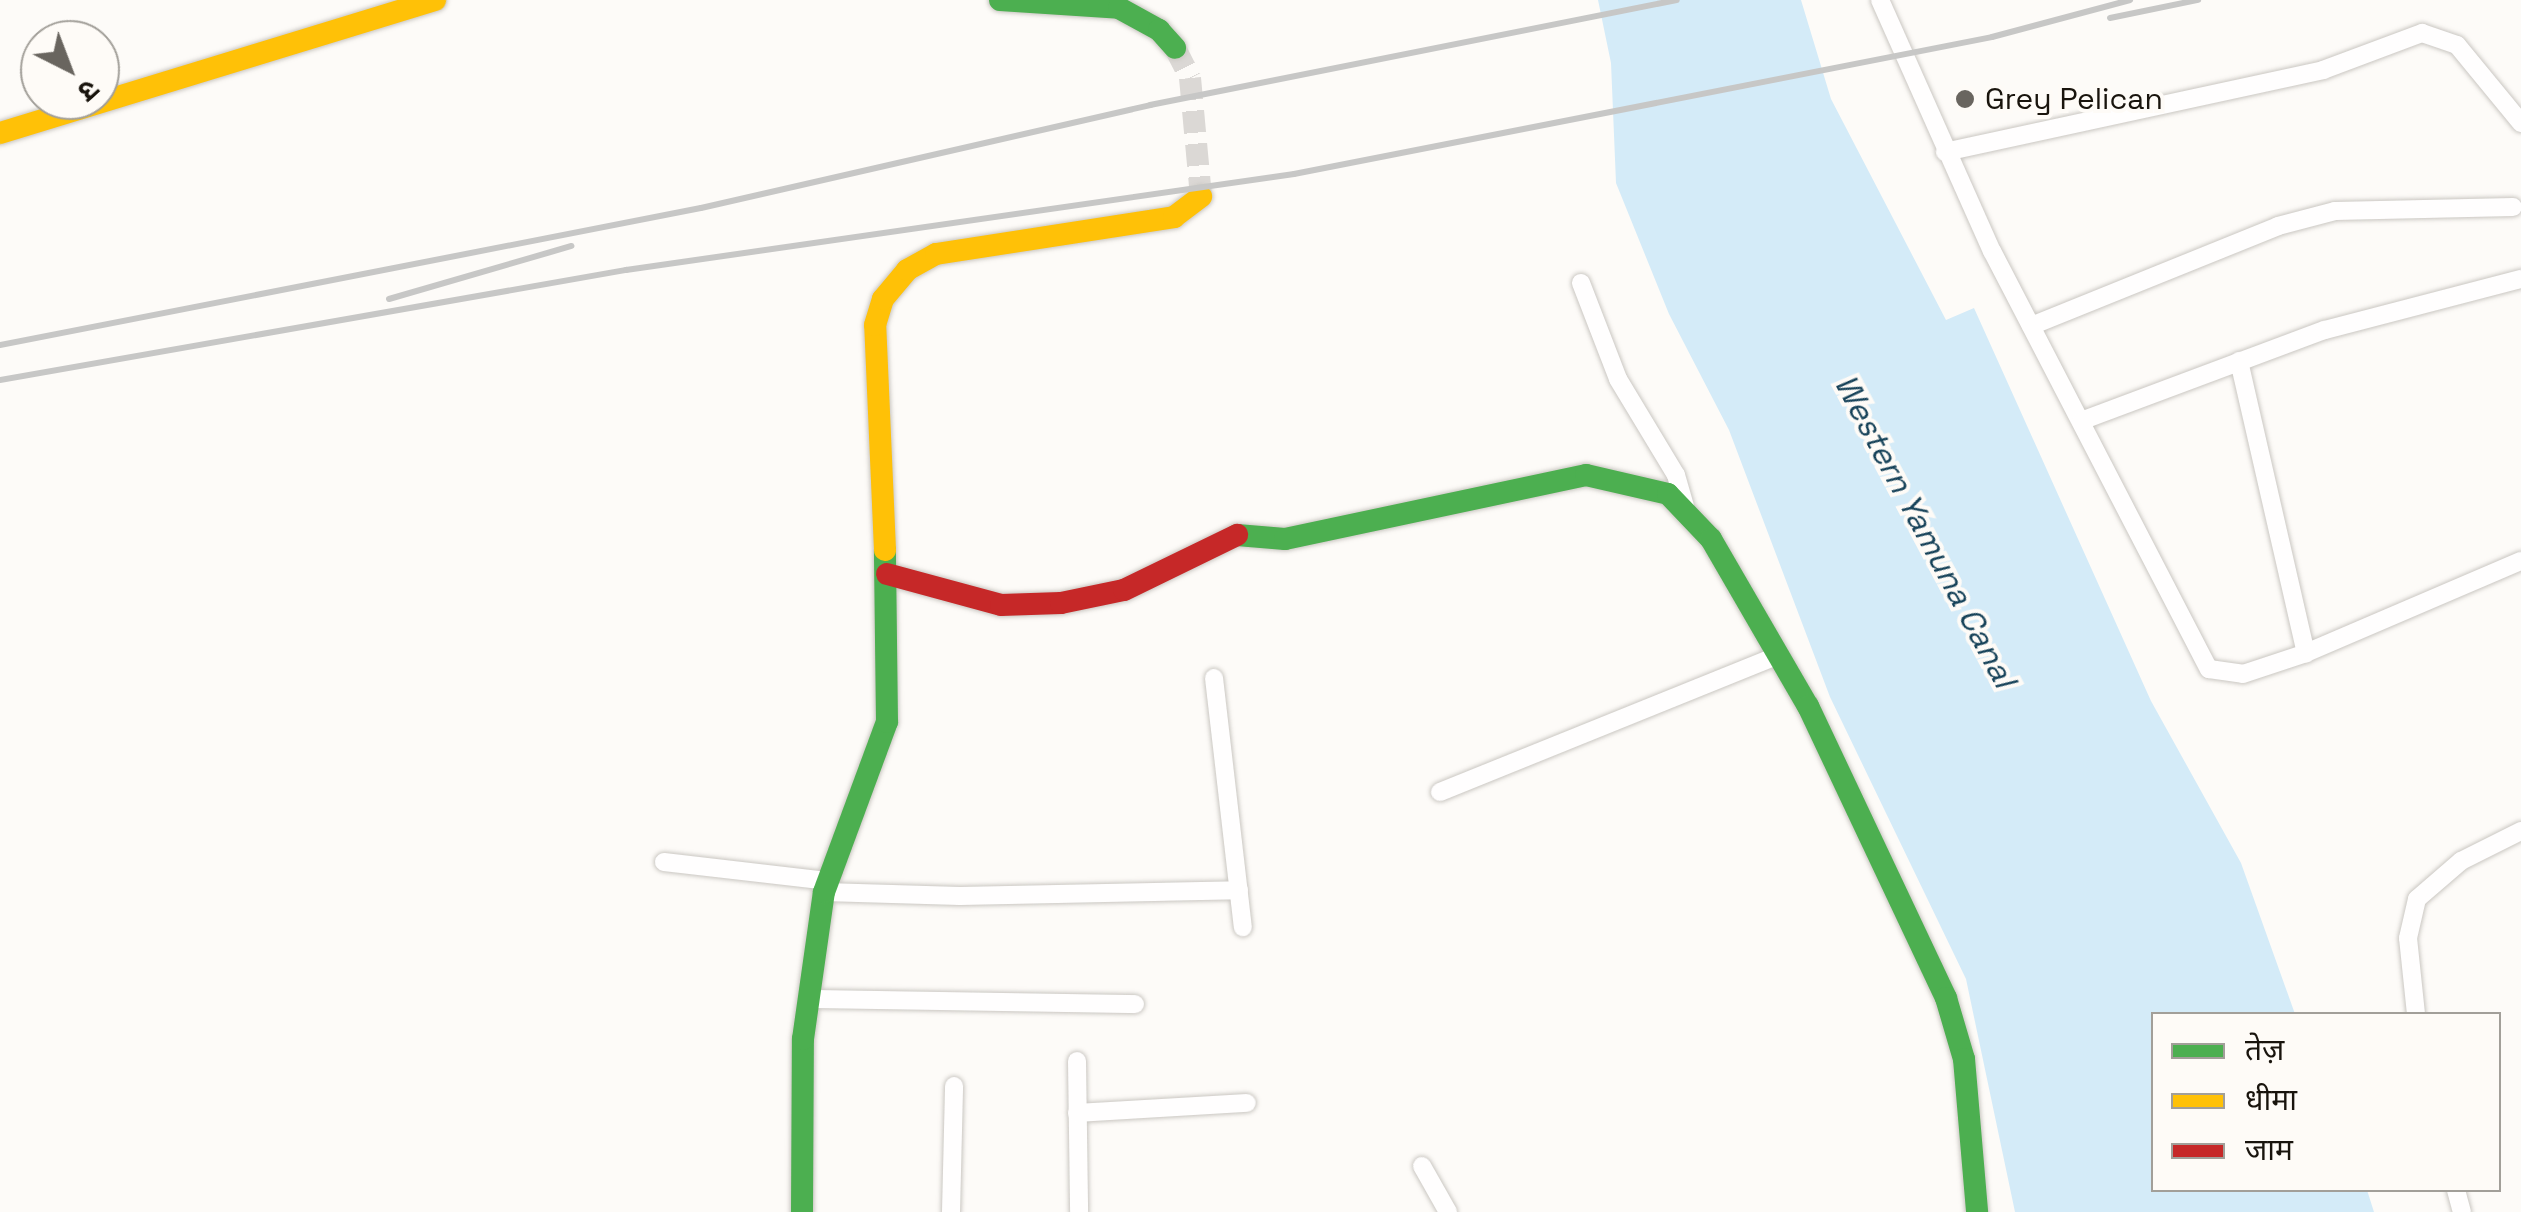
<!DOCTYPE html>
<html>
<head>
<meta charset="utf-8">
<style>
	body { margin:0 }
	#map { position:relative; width:2521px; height:1212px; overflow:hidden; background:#fdfbf8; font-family:"Space Grotesk","Noto Sans Devanagari",sans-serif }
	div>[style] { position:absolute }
	.water>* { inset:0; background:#d4ebf8 }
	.secondary-tunnel>* { height:22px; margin-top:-11px; transform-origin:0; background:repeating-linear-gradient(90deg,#dbd8d5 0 22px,transparent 0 33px) }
	.roads { filter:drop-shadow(0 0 2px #cac7c2) drop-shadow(0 0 2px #cac7c2) }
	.street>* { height:18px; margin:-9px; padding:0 9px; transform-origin:9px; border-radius:9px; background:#fffefe }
	.fast>* { height:22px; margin:-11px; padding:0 11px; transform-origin:11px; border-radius:11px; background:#4caf50 }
	.slow>* { height:22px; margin:-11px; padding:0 11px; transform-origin:11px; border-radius:11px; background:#ffc107 }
	.jam>* { height:22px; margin:-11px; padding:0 11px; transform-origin:11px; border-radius:11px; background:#c62828 }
	.rail>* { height:6px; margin:-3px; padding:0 3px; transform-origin:3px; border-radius:3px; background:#c7c7c6 }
	.dots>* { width:28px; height:28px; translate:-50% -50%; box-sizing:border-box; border:5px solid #fefbf7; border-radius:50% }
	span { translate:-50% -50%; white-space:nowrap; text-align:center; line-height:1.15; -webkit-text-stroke:8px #fefbf7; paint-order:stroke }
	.poi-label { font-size:30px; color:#19140d }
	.left { translate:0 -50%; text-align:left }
	.water-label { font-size:32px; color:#154158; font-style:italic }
	.legend { position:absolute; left:2151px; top:1012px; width:350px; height:180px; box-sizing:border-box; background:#fefbf7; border:2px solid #a29f99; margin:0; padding:12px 18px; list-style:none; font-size:30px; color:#19140d }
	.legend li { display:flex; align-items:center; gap:20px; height:50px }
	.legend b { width:50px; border:2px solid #a29f99 }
	.north { position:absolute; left:20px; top:20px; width:100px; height:100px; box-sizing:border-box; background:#fefbf7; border:2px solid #a29f99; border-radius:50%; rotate:138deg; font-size:28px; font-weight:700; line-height:40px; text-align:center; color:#19140d }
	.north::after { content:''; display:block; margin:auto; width:35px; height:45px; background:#69655f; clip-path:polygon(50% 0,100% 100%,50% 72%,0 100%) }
</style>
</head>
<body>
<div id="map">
	<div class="water">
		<i style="clip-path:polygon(1598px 0,1801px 0,1831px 99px,1946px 320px,1974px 308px,2151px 701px,2241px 863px,2295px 1014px,2154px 1014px,2154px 1190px,2367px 1190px,2374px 1212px,2015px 1212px,1966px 979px,1830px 697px,1729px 430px,1669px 314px,1616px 183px,1611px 63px)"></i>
	</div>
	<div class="secondary-tunnel">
		<i style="left:1175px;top:48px;width:34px;rotate:63deg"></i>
		<i style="left:1190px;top:78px;width:120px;rotate:84.7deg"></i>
	</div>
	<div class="roads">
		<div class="street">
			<i style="left:1880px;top:0;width:275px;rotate:66deg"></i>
			<i style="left:1992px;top:251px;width:471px;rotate:62.6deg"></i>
			<i style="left:2209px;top:669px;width:34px;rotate:8deg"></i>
			<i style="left:2243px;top:674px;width:66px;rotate:-18.4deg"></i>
			<i style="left:2306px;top:653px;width:234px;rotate:-23.2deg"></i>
			<i style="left:1945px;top:152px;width:387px;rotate:-12.2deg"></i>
			<i style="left:2323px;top:70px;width:106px;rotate:-20.5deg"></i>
			<i style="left:2422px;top:33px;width:37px;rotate:19deg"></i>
			<i style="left:2457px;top:45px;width:101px;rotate:50.6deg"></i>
			<i style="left:1581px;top:283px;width:103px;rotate:68.9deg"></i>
			<i style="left:1618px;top:379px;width:112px;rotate:58.9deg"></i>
			<i style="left:1676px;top:475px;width:32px;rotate:74deg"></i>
			<i style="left:2031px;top:326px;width:266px;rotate:-22deg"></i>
			<i style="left:2278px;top:226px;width:59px;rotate:-14.7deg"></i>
			<i style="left:2335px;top:211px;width:178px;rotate:-1.3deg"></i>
			<i style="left:2239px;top:361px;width:300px;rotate:77.1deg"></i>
			<i style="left:2081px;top:421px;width:260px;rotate:-20.5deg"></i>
			<i style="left:2325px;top:330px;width:203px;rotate:-14.6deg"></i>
			<i style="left:1214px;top:678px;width:251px;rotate:83.4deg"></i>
			<i style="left:1440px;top:792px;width:366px;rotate:-22deg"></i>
			<i style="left:664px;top:862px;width:164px;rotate:6.6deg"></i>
			<i style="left:824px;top:892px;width:136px;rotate:1.7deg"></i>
			<i style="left:960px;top:896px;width:279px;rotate:-1.2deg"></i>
			<i style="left:808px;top:999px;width:327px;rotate:0.9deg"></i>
			<i style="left:2416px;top:1014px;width:76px;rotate:-96deg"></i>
			<i style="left:2408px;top:938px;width:40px;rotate:-77deg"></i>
			<i style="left:2417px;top:899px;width:58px;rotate:-40.8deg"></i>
			<i style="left:2461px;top:861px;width:67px;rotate:-26.6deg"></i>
			<i style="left:1077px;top:1061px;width:151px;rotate:89.2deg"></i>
			<i style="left:1077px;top:1113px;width:170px;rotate:-3.4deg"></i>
			<i style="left:1422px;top:1166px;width:53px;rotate:60.5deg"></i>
			<i style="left:2456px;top:1190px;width:23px;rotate:75deg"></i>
			<i style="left:951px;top:1212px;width:126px;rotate:-88.6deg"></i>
		</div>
		<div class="fast">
			<i style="left:1000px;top:0;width:119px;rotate:3.8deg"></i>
			<i style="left:1119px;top:8px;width:46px;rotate:28.8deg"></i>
			<i style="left:1159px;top:30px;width:24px;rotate:48deg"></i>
			<i style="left:1237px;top:535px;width:48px;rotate:4.8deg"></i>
			<i style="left:1285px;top:539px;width:308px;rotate:-12deg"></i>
			<i style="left:1586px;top:475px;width:84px;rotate:13deg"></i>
			<i style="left:1668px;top:494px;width:62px;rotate:46.3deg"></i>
			<i style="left:1711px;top:539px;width:193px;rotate:59.9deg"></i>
			<i style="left:1808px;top:706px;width:323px;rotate:64.7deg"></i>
			<i style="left:1946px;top:998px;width:64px;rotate:73.6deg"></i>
			<i style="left:1964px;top:1059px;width:154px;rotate:85.1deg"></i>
			<i style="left:802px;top:1212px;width:173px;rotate:-89.7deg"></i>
			<i style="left:803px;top:1039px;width:148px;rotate:-81.9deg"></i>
			<i style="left:824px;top:892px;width:181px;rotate:-69.7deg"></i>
			<i style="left:887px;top:722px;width:172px;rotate:-90.7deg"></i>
		</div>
		<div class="slow">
			<i style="left:0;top:133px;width:455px;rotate:-17deg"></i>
			<i style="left:885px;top:550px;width:225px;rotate:-92.5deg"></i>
			<i style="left:875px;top:325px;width:27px;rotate:-73deg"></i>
			<i style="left:883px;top:299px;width:38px;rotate:-50deg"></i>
			<i style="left:907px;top:270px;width:33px;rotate:-29deg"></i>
			<i style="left:936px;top:254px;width:241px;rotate:-8.8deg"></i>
			<i style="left:1174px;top:217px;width:34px;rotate:-37deg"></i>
		</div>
		<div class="jam">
			<i style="left:887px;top:574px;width:118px;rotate:15.2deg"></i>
			<i style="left:1001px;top:605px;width:60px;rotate:-1.9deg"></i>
			<i style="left:1061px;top:603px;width:64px;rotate:-11.7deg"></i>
			<i style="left:1124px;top:590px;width:126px;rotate:-26deg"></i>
		</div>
	</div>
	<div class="rail">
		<i style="left:2110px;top:18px;width:90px;rotate:-11.6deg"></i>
		<i style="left:389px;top:299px;width:190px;rotate:-16.2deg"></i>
		<i style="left:0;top:345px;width:714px;rotate:-11.06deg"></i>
		<i style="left:701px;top:208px;width:461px;rotate:-12.9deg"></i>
		<i style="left:1150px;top:105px;width:537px;rotate:-11.27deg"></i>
		<i style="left:0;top:380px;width:636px;rotate:-9.97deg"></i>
		<i style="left:626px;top:270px;width:675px;rotate:-8.18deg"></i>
		<i style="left:1294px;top:174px;width:711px;rotate:-11.1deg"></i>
		<i style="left:1992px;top:37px;width:143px;rotate:-15deg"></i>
	</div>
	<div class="dots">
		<i style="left:1965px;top:99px;background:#69655f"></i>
	</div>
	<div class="poi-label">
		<span class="left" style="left:1985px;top:99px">Grey Pelican</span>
	</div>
	<div class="water-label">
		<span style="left:1925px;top:531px;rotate:62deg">Western Yamuna Canal</span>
	</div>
	<ul class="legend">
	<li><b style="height:12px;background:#4caf50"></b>तेज़</li>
	<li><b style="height:12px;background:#ffc107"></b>धीमा</li>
	<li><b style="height:12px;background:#c62828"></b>जाम</li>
	</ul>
	<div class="north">उ</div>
</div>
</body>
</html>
